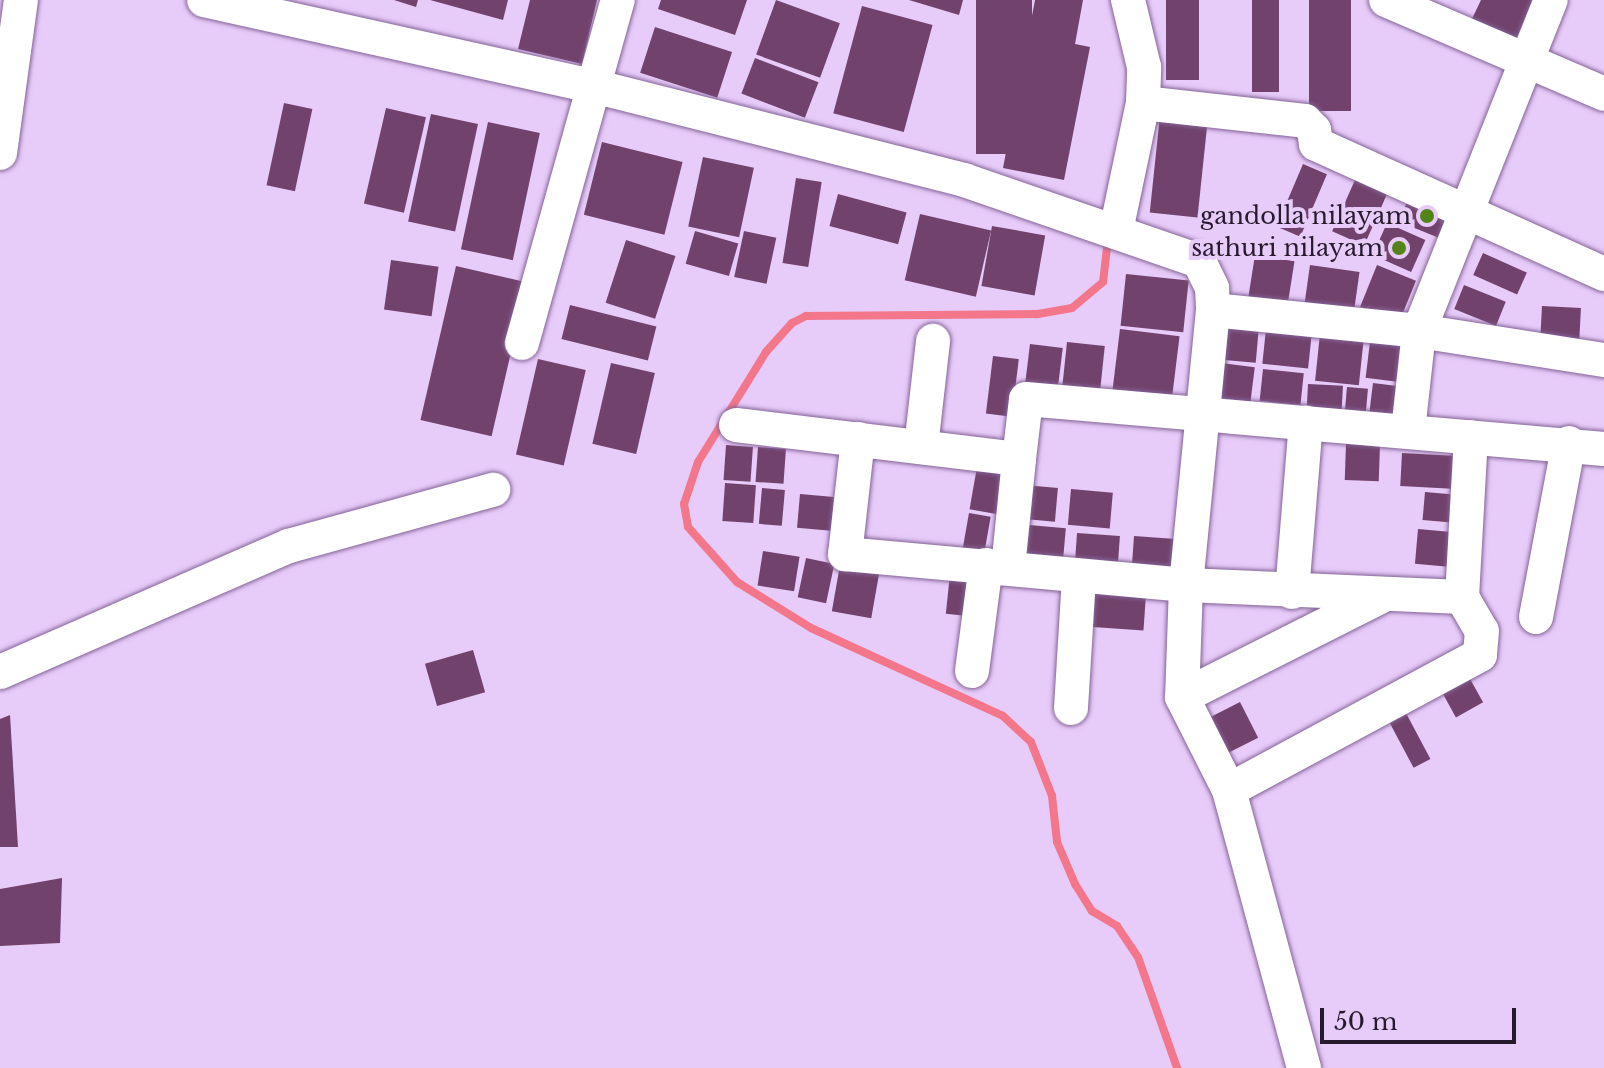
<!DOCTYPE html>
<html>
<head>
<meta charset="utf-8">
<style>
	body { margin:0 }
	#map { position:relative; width:1604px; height:1068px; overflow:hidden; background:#e7cbf9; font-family:"Libre Baskerville",serif }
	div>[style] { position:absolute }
	.stream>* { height:8px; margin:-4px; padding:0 4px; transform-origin:4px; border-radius:4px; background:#f3768a }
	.building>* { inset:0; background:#71426b; transform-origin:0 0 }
	.roads { filter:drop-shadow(0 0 2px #836397) drop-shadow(0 0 2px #836397) }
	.minor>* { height:34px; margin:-17px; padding:0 17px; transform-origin:17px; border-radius:17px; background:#fff }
	.dots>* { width:22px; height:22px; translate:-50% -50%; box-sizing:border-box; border:4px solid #e7cbf9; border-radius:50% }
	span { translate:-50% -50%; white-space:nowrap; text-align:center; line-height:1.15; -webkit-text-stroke:8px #e7cbf9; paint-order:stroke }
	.poi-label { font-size:24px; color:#271a2f }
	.right { translate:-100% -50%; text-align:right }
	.scale { position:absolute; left:1320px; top:1008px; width:196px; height:36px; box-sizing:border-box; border:4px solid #271a2f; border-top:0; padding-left:10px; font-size:24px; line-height:28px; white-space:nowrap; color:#271a2f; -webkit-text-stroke:6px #e7cbf9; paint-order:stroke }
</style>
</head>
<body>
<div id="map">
	<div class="stream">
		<i style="left:1108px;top:239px;width:43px;rotate:96.6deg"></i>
		<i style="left:1103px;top:282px;width:40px;rotate:140deg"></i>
		<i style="left:1072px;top:308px;width:36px;rotate:170deg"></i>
		<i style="left:1037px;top:314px;width:231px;rotate:179.5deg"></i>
		<i style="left:806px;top:316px;width:16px;rotate:153deg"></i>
		<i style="left:792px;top:323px;width:39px;rotate:132deg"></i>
		<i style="left:766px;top:352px;width:129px;rotate:121.7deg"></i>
		<i style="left:698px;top:462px;width:44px;rotate:108.4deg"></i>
		<i style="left:684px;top:504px;width:23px;rotate:80deg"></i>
		<i style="left:688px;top:527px;width:74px;rotate:48.3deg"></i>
		<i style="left:737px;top:582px;width:87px;rotate:31.9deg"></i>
		<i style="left:811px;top:628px;width:211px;rotate:24.6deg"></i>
		<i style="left:1003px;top:716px;width:38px;rotate:43deg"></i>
		<i style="left:1031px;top:742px;width:58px;rotate:68.7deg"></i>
		<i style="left:1052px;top:796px;width:46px;rotate:83.8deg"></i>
		<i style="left:1057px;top:842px;width:46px;rotate:66.8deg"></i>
		<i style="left:1075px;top:884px;width:32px;rotate:58deg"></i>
		<i style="left:1092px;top:911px;width:29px;rotate:31deg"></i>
		<i style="left:1117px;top:926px;width:37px;rotate:56deg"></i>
		<i style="left:1138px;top:957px;width:118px;rotate:70.6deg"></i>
	</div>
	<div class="building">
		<i style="clip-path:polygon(394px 0,418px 0,416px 7px)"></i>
		<i style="clip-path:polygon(430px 0,508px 0,503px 20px)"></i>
		<i style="clip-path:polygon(530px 0,597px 0,582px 64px,518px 49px)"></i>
		<i style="clip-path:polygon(661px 0,747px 0,735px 35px,658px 9px)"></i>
		<i style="left:776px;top:0;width:68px;height:58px;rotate:20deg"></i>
		<i style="clip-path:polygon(909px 0,963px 0,959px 15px)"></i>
		<i style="left:976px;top:0;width:56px;height:154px"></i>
		<i style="clip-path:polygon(1035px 0,1083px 0,1075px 44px,1090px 47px,1064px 180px,1003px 168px)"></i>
		<i style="left:1166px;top:0;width:33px;height:80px"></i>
		<i style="left:1252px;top:0;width:27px;height:92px"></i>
		<i style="left:1309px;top:0;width:42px;height:111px"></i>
		<i style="clip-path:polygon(1481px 0,1534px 0,1513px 46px,1469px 25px)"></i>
		<i style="left:862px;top:6px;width:73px;height:111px;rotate:15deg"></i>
		<i style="left:655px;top:27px;width:81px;height:48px;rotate:18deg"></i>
		<i style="left:755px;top:58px;width:68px;height:38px;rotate:21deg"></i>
		<i style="left:284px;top:103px;width:29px;height:84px;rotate:12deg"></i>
		<i style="left:386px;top:108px;width:41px;height:98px;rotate:13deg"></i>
		<i style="left:431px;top:114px;width:48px;height:110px;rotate:12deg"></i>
		<i style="left:1160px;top:115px;width:48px;height:98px;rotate:6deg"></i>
		<i style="left:488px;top:122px;width:53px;height:130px;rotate:12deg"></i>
		<i style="left:602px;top:142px;width:83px;height:75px;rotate:14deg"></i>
		<i style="left:703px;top:157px;width:52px;height:71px;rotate:12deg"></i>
		<i style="left:1303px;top:164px;width:26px;height:68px;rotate:23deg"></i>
		<i style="left:1359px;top:171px;width:35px;height:66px;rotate:24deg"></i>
		<i style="left:796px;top:178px;width:26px;height:86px;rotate:9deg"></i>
		<i style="left:1411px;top:192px;width:48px;height:32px;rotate:22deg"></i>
		<i style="left:838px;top:194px;width:71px;height:33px;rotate:15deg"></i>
		<i style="left:920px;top:214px;width:73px;height:68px;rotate:13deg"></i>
		<i style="left:1387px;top:223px;width:42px;height:35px;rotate:24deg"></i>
		<i style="left:992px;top:226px;width:54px;height:61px;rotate:10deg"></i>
		<i style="left:695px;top:231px;width:45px;height:34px;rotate:16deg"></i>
		<i style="left:744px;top:231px;width:33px;height:47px;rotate:12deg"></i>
		<i style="left:626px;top:240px;width:52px;height:66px;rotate:18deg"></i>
		<i style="left:1483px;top:253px;width:48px;height:24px;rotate:24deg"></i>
		<i style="left:1255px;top:255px;width:40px;height:45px;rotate:9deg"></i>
		<i style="left:391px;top:260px;width:48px;height:50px;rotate:8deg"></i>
		<i style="left:1310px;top:265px;width:50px;height:45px;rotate:8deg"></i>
		<i style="left:1377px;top:265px;width:42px;height:45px;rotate:22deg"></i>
		<i style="left:456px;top:266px;width:73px;height:158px;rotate:13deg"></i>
		<i style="left:1126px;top:274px;width:63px;height:52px;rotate:6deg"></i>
		<i style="left:1464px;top:285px;width:45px;height:26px;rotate:22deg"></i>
		<i style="left:570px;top:305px;width:89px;height:35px;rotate:14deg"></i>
		<i style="left:1542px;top:306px;width:39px;height:35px;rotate:3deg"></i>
		<i style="left:1225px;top:324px;width:34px;height:36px;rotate:5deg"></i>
		<i style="left:1120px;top:329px;width:60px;height:71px;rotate:7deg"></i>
		<i style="left:1266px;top:329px;width:46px;height:35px;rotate:6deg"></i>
		<i style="left:1320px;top:334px;width:44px;height:47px;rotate:6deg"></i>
		<i style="left:1067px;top:342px;width:38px;height:52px;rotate:6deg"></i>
		<i style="left:1370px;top:342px;width:34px;height:36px;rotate:7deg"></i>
		<i style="left:1030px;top:344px;width:33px;height:41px;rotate:7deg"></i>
		<i style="left:993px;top:356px;width:26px;height:58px;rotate:7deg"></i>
		<i style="left:538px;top:359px;width:49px;height:98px;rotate:13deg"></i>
		<i style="left:611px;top:363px;width:45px;height:83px;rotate:13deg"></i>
		<i style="left:1221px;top:363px;width:34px;height:35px;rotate:7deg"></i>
		<i style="left:1263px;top:369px;width:41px;height:32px;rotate:6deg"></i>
		<i style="left:1373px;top:383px;width:34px;height:29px;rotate:7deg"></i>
		<i style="left:1308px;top:384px;width:35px;height:34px;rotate:3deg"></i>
		<i style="left:1347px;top:387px;width:21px;height:30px;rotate:5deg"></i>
		<i style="left:1346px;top:444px;width:34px;height:36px;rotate:2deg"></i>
		<i style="left:726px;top:445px;width:27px;height:35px;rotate:4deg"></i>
		<i style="left:758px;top:447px;width:28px;height:35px;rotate:4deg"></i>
		<i style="left:1402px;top:453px;width:66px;height:33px;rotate:3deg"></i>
		<i style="left:977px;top:467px;width:40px;height:43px;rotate:10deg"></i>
		<i style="left:725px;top:483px;width:31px;height:38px;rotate:4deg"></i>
		<i style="left:1025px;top:485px;width:33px;height:34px;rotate:5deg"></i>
		<i style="left:762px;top:488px;width:23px;height:36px;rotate:5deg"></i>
		<i style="left:1071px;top:489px;width:42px;height:36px;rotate:5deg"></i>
		<i style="left:1425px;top:492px;width:32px;height:28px;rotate:5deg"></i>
		<i style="left:800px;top:494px;width:34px;height:34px;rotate:5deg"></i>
		<i style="left:969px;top:513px;width:22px;height:37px;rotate:10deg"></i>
		<i style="left:1018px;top:524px;width:48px;height:30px;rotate:5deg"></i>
		<i style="left:1418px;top:529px;width:42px;height:35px;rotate:5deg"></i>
		<i style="left:1077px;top:533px;width:43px;height:30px;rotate:4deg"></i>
		<i style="left:1134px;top:536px;width:45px;height:35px;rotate:4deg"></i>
		<i style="left:763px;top:551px;width:37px;height:35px;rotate:9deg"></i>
		<i style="left:806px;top:558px;width:29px;height:40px;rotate:12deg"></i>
		<i style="left:840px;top:565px;width:40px;height:47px;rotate:10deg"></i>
		<i style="left:950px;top:574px;width:27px;height:40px;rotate:6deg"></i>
		<i style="left:1081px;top:592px;width:65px;height:34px;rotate:4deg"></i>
		<i style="left:473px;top:650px;width:44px;height:50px;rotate:74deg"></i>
		<i style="left:1469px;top:677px;width:29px;height:31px;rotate:61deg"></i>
		<i style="left:1240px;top:702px;width:40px;height:39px;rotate:63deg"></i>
		<i style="left:1406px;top:713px;width:52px;height:19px;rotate:62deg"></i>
		<i style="clip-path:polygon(10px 715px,18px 847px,0 847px,0 719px)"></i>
		<i style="clip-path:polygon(62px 878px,60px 943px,0 946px,0 889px)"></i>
	</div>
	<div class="roads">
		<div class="minor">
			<i style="left:204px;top:0;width:398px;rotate:12.5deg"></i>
			<i style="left:593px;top:86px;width:383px;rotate:14.2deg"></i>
			<i style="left:964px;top:180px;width:249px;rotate:19deg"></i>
			<i style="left:1199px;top:261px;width:30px;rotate:64deg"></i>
			<i style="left:1212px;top:288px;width:22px;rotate:87deg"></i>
			<i style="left:1213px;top:310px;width:276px;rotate:95.6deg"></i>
			<i style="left:1186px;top:585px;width:112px;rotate:92deg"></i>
			<i style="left:1182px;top:697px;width:104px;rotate:63.2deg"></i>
			<i style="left:1229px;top:790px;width:288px;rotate:74.9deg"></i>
			<i style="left:1386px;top:0;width:237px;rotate:23.3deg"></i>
			<i style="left:1143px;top:103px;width:163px;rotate:6.3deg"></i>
			<i style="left:1305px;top:121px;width:13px;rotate:45deg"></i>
			<i style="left:1314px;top:130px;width:14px;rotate:82deg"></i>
			<i style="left:1316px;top:144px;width:316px;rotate:24.3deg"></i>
			<i style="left:0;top:153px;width:154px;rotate:-82.2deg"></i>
			<i style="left:1116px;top:231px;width:131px;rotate:-78.1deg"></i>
			<i style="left:1143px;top:103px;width:36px;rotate:-88deg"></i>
			<i style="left:1144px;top:67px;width:69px;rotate:-103.4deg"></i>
			<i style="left:1213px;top:310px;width:207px;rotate:5.8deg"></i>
			<i style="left:1419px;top:331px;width:187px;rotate:8.9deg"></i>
			<i style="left:522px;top:343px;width:356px;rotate:-74.4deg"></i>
			<i style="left:736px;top:425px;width:285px;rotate:6.9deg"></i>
			<i style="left:1019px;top:459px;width:60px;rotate:-83.3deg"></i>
			<i style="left:1026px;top:399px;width:580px;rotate:4.94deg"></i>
			<i style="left:1408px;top:431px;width:101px;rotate:-83.7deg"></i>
			<i style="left:1419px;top:331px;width:356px;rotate:-68.3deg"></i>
			<i style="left:858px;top:439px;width:116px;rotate:96.4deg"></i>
			<i style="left:845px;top:554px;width:342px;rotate:5.2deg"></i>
			<i style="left:1186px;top:585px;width:276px;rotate:2.5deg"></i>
			<i style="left:1462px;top:597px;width:39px;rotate:60deg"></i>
			<i style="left:1482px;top:631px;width:24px;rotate:95deg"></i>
			<i style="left:1480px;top:655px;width:285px;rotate:151.7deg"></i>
			<i style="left:921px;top:447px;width:107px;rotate:-83.5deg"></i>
			<i style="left:1008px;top:568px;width:110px;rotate:-84.2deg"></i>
			<i style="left:1292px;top:592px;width:170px;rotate:-85.3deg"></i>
			<i style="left:1462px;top:597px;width:160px;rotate:-86.8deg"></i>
			<i style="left:1536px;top:617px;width:177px;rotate:-79.3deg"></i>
			<i style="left:972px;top:671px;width:107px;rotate:-82.5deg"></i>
			<i style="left:0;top:672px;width:315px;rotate:-23.6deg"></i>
			<i style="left:289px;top:546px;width:212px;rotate:-15.4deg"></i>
			<i style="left:1182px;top:697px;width:224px;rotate:-26.8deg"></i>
			<i style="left:1071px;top:708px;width:132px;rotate:-86.5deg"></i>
		</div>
	</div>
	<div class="dots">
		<i style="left:1427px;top:216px;background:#538417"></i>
		<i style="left:1399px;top:248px;background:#538417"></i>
	</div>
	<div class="poi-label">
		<span class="right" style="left:1411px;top:216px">gandolla nilayam</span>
		<span class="right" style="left:1383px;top:248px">sathuri nilayam</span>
	</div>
	<div class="scale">50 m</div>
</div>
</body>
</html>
